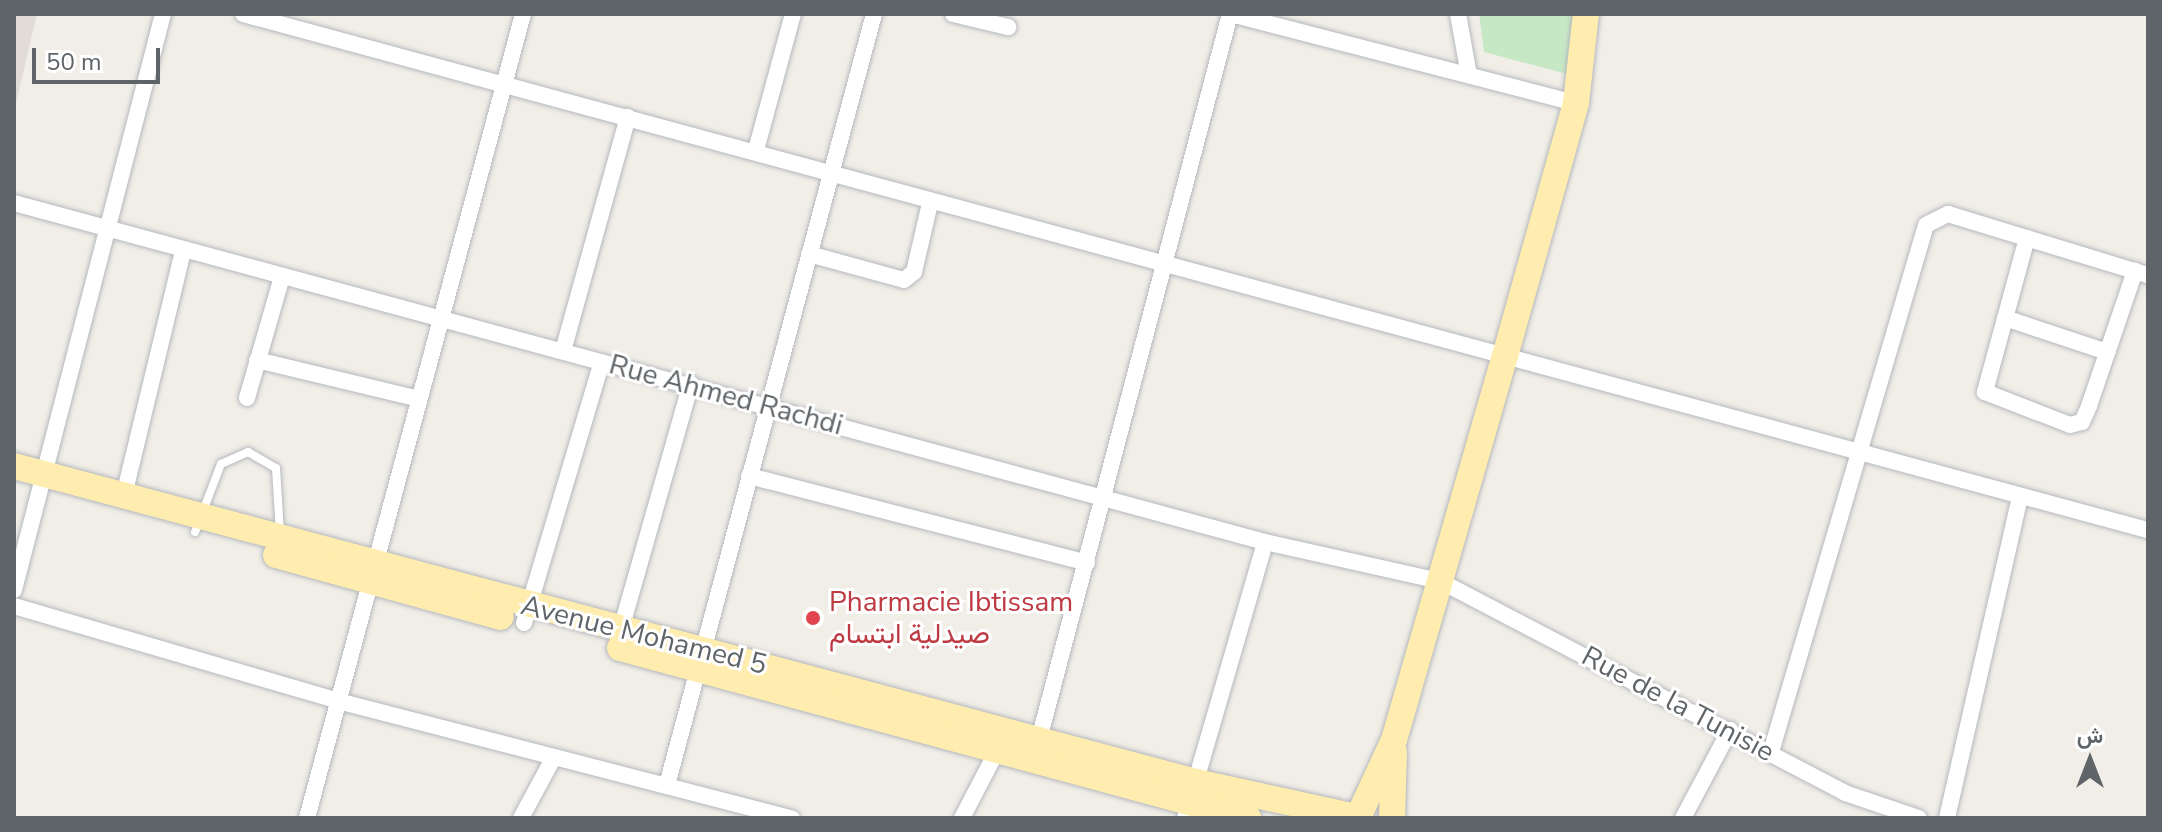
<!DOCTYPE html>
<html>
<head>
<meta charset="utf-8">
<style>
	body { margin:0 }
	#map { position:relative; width:2162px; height:832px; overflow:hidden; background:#f1eee8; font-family:"Nunito Sans",Vazirmatn,sans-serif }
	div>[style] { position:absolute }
	.education>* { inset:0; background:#e1ddd6 }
	.green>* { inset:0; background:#c7e8c5 }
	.roads { filter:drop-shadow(0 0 2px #b5b8bc) drop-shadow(0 0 2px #b5b8bc) }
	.lane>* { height:8px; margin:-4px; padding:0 4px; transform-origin:4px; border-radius:4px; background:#fff }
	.street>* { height:16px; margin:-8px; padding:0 8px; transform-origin:8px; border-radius:8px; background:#fff }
	.primary>* { height:26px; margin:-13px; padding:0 13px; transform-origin:13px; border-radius:13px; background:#ffedaf }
	.dots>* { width:22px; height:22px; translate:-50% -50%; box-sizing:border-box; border:4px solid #fff; border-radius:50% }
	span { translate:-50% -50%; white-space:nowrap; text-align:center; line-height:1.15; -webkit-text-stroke:6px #fff; paint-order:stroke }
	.street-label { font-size:28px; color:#5f6468 }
	.health-label { font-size:28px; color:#be3a42 }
	.left { translate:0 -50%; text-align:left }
	.frame { position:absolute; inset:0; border:16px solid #5f6468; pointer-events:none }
	.north { position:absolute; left:2050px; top:720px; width:80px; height:80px; -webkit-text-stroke:6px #fff; paint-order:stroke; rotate:0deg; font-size:22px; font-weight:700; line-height:32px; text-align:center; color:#5f6468 }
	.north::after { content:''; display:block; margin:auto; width:28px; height:36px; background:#5f6468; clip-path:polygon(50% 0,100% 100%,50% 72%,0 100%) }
	.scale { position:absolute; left:32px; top:48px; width:128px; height:36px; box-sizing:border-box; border:4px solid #5f6468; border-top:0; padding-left:10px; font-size:24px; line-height:28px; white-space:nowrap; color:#5f6468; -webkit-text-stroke:6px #fff; paint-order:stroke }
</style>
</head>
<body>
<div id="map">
	<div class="education">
		<i style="clip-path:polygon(14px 14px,37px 14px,14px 112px)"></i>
	</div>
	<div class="green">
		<i style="clip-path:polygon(1479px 14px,1579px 14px,1567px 74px,1484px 52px)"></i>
	</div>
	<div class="roads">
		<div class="lane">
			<i style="left:195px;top:532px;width:73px;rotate:-69.1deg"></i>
			<i style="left:221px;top:464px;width:30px;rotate:-24deg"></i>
			<i style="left:248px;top:452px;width:32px;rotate:30deg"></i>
			<i style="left:276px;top:468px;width:66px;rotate:86.5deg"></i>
		</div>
		<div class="street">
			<i style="left:243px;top:14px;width:1974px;rotate:15.16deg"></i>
			<i style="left:953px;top:14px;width:57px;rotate:13.3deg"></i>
			<i style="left:1231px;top:14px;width:356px;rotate:14.5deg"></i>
			<i style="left:1458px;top:14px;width:62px;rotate:79.8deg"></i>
			<i style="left:756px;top:150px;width:141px;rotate:-74.8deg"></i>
			<i style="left:14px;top:203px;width:1296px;rotate:15.16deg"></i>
			<i style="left:1265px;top:542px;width:179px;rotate:12.6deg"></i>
			<i style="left:1440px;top:581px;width:457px;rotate:27.6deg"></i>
			<i style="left:1845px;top:793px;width:78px;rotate:18.7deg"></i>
			<i style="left:2027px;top:238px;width:160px;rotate:105.3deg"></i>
			<i style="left:1985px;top:392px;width:91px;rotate:21.2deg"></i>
			<i style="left:2070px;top:425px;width:12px;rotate:-14deg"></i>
			<i style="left:2082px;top:422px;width:17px;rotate:-66deg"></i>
			<i style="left:2089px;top:406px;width:143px;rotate:-71.2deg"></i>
			<i style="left:809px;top:254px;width:98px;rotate:15.3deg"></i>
			<i style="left:904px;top:280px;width:13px;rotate:-39deg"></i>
			<i style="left:914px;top:272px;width:71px;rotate:-76.9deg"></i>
			<i style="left:2005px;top:318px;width:108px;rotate:18.4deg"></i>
			<i style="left:563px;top:351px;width:243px;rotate:-74.5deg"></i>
			<i style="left:257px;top:360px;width:167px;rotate:13.5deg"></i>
			<i style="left:247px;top:398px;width:123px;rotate:-73.9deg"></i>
			<i style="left:749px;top:476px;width:349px;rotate:14.4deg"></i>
			<i style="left:124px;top:495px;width:247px;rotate:-76.4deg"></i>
			<i style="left:14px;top:590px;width:595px;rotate:-75.5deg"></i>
			<i style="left:14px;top:606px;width:338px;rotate:16.3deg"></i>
			<i style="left:338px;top:701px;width:469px;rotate:14.5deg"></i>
			<i style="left:524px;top:623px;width:272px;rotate:-73.4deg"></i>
			<i style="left:621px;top:629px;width:255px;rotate:-74.1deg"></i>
			<i style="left:1037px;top:747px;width:758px;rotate:-75.25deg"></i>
			<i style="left:1771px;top:752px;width:549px;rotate:-73.61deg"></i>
			<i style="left:1926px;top:225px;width:25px;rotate:-27deg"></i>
			<i style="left:1948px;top:214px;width:209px;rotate:17deg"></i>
			<i style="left:667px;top:785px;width:798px;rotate:-74.97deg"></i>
			<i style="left:307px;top:818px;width:833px;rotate:-74.96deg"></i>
			<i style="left:521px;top:818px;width:69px;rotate:-61.6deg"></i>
			<i style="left:962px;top:818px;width:82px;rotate:-62.5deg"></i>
			<i style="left:1185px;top:818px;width:287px;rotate:-73.8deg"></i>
			<i style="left:1683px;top:818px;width:100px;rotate:-61.9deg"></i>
			<i style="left:1947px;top:818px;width:330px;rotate:-77.2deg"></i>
		</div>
		<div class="primary">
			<i style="left:14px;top:466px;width:1224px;rotate:14.97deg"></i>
			<i style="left:1196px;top:782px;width:160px;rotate:12.3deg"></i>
			<i style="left:276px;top:555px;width:233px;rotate:15.4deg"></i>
			<i style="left:620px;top:648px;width:651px;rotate:15.15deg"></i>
			<i style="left:1361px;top:811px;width:78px;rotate:-65.1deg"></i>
			<i style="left:1394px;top:740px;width:400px;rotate:-73.9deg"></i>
			<i style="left:1505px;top:356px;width:263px;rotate:-74.3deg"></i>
			<i style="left:1576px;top:103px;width:90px;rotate:-83.6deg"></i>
			<i style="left:1392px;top:818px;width:66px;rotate:-88.3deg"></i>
		</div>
	</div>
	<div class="dots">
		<i style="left:813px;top:618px;background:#e0444e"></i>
	</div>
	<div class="street-label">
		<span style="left:726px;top:395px;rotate:15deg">Rue Ahmed Rachdi</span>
		<span style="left:644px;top:635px;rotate:14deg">Avenue Mohamed 5</span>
		<span style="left:1678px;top:704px;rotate:28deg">Rue de la Tunisie</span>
	</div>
	<div class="health-label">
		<span class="left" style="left:829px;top:618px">Pharmacie Ibtissam<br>صيدلية ابتسام</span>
	</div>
	<div class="frame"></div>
	<div class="north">ش</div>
	<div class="scale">50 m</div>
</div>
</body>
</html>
